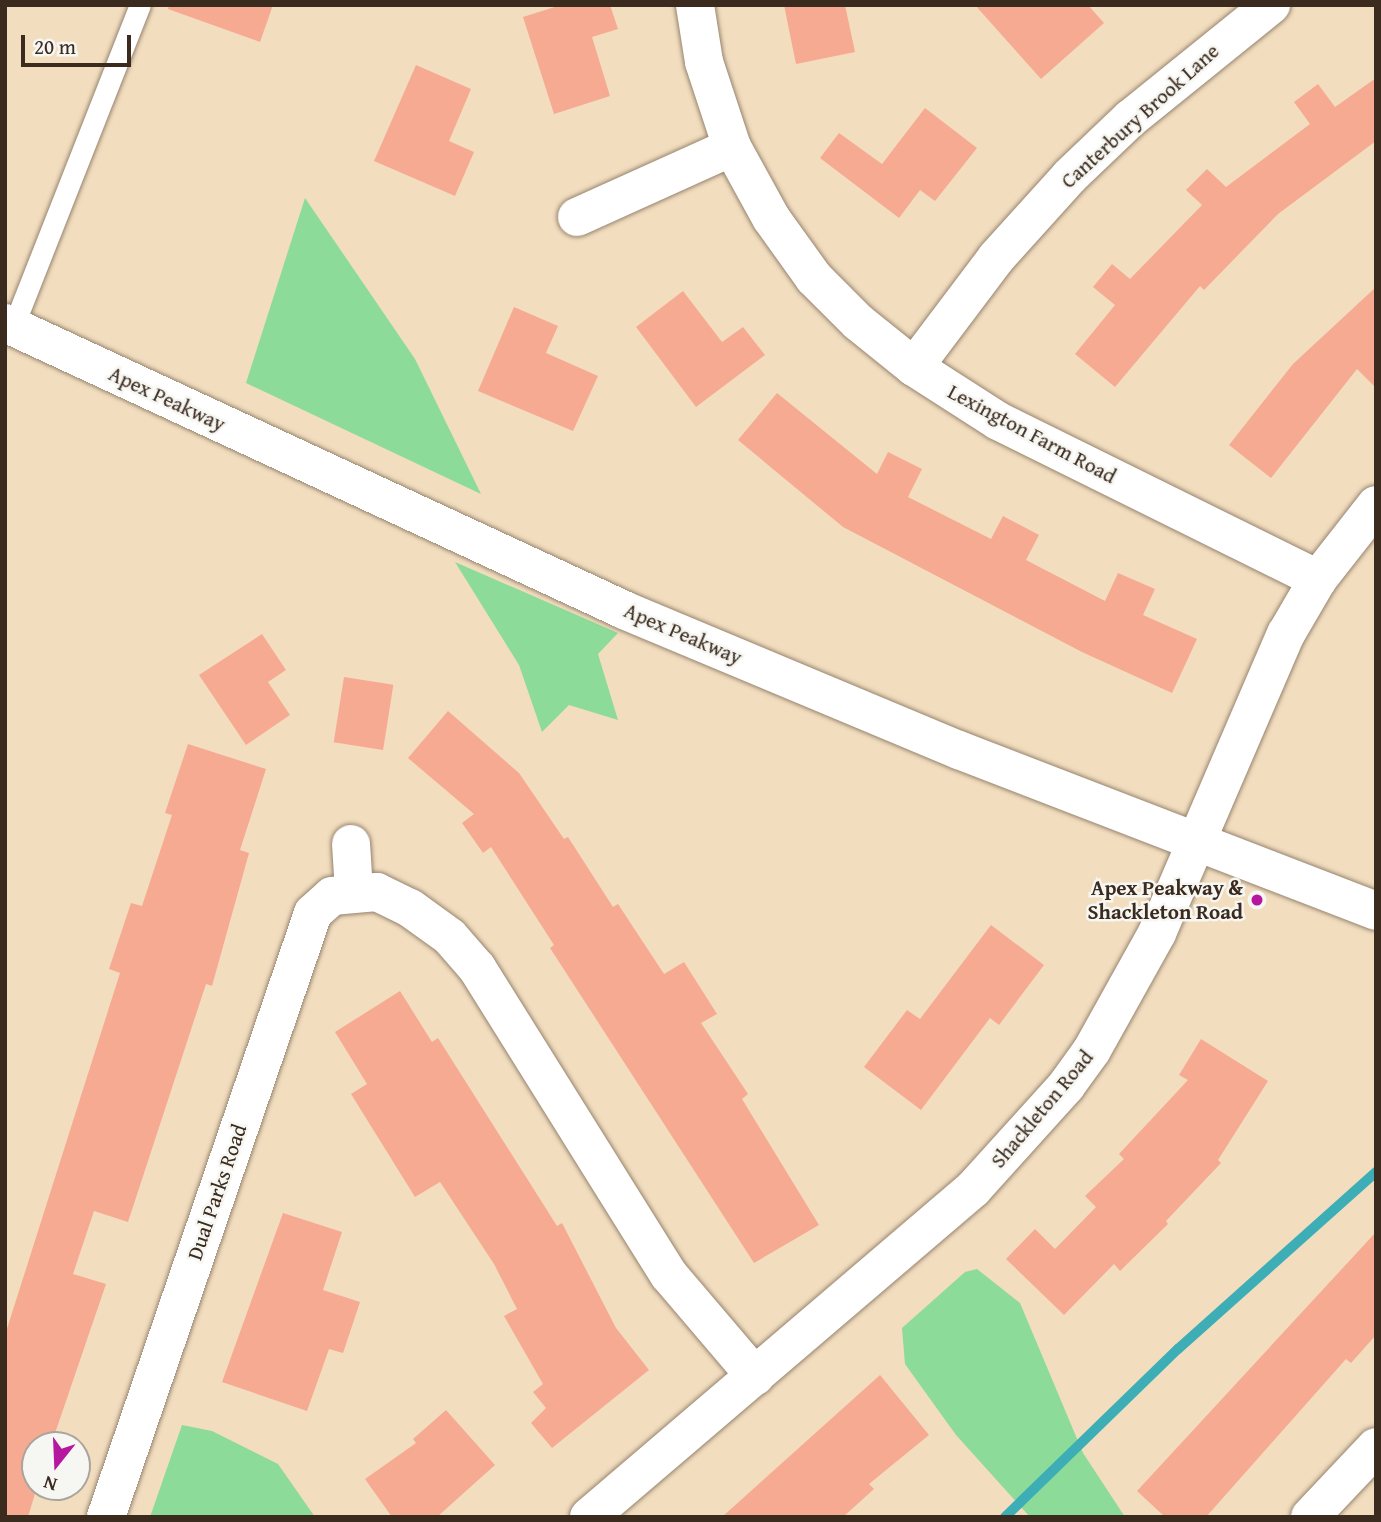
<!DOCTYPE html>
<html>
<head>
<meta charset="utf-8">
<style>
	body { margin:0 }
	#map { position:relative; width:1381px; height:1522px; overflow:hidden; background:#f2ddbf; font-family:"Gentium Book Plus",serif }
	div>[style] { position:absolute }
	.green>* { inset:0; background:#8cdb99 }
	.stream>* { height:10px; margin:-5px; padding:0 5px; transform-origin:5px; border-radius:5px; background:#3daeb6 }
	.building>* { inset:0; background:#f7aa92; transform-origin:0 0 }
	.roads { filter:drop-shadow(0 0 2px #96846e) drop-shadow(0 0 2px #96846e) }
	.lane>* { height:21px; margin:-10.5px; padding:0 10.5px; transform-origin:10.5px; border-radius:10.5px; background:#fff }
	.street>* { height:38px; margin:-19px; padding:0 19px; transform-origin:19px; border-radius:19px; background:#fff }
	.secondary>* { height:38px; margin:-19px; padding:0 19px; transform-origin:19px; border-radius:19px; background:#fff }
	.dots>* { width:19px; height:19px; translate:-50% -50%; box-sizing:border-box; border:4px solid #f6f6f2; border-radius:50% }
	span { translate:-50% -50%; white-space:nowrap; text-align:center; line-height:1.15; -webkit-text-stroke:5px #f6f6f2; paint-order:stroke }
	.street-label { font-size:21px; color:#3b2a1e }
	.poi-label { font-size:21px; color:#3b2a1e; font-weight:700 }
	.right { translate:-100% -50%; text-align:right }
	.frame { position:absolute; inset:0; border:7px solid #3b2a1e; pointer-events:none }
	.north { position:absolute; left:21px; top:1431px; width:70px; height:70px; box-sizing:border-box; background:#f6f6f2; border:2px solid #aba49d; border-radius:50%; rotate:198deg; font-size:19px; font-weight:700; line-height:28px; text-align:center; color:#3b2a1e }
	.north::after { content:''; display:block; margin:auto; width:24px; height:32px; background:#b5179e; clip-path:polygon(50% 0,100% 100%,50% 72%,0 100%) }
	.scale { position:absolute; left:21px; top:35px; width:110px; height:32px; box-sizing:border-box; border:4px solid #3b2a1e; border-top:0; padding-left:9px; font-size:21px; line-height:24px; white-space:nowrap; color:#3b2a1e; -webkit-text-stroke:5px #f6f6f2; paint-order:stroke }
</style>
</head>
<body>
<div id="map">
	<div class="green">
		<i style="clip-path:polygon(305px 198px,415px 359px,481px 494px,246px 383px)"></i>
		<i style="clip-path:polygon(455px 562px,618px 633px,598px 654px,618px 720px,569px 705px,542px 732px,519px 665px)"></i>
		<i style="clip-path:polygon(977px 1269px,1020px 1303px,1083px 1453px,1125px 1517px,1030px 1517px,956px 1435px,905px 1364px,902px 1328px,965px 1272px)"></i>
		<i style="clip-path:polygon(182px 1425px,212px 1431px,278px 1464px,315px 1517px,150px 1517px)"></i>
	</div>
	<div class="stream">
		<i style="left:1005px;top:1517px;width:241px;rotate:-44.2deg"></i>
		<i style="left:1178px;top:1349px;width:266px;rotate:-41.8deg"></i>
	</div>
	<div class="building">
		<i style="clip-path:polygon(169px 5px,273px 5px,260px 42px,168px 9px)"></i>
		<i style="clip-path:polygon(561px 5px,610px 5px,618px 29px,592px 37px,610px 96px,554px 114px,523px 17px)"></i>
		<i style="clip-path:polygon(784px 5px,845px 5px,855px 52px,796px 64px)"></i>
		<i style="clip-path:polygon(975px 5px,1088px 5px,1104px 23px,1041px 79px)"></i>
		<i style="clip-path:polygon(416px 65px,471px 89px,449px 141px,474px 152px,455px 196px,374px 161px)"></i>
		<i style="clip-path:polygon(1376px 78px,1376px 141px,1278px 214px,1204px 290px,1200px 286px,1115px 387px,1075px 354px,1115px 305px,1093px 287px,1112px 264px,1130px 279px,1202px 205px,1186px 190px,1207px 169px,1226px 187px,1310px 124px,1294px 102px,1318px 84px,1335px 107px)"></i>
		<i style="clip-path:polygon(925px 108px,977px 148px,935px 201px,920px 190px,899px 218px,820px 158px,839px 133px,882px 164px)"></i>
		<i style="clip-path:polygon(1376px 287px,1376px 388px,1357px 369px,1271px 478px,1229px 445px,1293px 364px)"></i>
		<i style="clip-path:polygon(683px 291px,722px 342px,743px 327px,765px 355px,696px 407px,636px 327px)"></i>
		<i style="clip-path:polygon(514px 307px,558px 326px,546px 353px,598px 376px,573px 431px,478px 391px)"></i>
		<i style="clip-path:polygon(777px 393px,877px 474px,888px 452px,922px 469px,908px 497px,991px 539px,1003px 516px,1039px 535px,1026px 560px,1105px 601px,1118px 573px,1155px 589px,1143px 615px,1197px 639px,1172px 693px,1082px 652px,843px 527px,738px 440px)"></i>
		<i style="clip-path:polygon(262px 634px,286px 670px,268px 682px,290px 715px,246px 745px,199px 675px)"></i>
		<i style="left:344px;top:677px;width:50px;height:66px;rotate:9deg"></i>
		<i style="clip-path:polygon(448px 711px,519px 773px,564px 839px,568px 837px,613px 907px,618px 904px,664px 974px,684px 962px,717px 1014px,701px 1023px,748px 1094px,742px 1099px,819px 1225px,754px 1263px,550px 948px,554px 945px,491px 847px,483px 853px,462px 823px,474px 814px,408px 758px)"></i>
		<i style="clip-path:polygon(188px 744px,266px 769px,240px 850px,249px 853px,212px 986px,206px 984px,128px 1222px,94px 1211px,73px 1274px,106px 1284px,51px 1445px,35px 1445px,37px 1487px,28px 1517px,5px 1517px,5px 1335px,120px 973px,109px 969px,131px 903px,142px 906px,172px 815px,165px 813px)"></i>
		<i style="clip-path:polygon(991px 925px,1044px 965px,999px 1025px,990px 1018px,921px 1110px,864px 1067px,907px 1010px,920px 1019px)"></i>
		<i style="clip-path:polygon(400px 991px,432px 1042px,438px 1038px,557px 1226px,562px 1223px,616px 1328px,649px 1370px,552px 1448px,531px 1423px,546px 1408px,533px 1392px,543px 1384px,504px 1316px,517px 1309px,494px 1264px,440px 1182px,415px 1197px,351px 1094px,367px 1084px,335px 1032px)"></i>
		<i style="clip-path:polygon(1201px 1039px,1268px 1081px,1218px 1160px,1221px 1163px,1166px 1221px,1168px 1224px,1120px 1271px,1114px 1264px,1064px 1315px,1006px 1259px,1035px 1229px,1055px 1249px,1096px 1207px,1085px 1196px,1124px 1159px,1119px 1154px,1188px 1080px,1179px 1075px)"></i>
		<i style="clip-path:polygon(283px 1213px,342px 1232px,323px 1290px,360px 1302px,343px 1353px,329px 1349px,307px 1411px,222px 1382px)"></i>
		<i style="clip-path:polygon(1376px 1232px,1376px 1335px,1351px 1363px,1346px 1359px,1206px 1517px,1165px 1517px,1137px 1491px)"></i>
		<i style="clip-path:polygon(880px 1375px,929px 1435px,869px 1484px,874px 1489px,843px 1517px,722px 1517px)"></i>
		<i style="clip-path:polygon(446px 1410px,495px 1465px,437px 1517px,392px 1517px,365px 1479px,416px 1443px,413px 1439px)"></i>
	</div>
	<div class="roads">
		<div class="lane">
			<i style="left:13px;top:327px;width:346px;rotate:-68.5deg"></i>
		</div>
		<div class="street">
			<i style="left:695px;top:5px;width:58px;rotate:81deg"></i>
			<i style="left:704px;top:62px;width:89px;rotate:71.8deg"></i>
			<i style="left:732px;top:147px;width:81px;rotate:61.2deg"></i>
			<i style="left:771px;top:218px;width:74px;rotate:54.4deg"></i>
			<i style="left:814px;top:278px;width:62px;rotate:45deg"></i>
			<i style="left:858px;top:322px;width:72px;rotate:38.8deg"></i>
			<i style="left:914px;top:367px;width:100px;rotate:32.7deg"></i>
			<i style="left:998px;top:421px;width:357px;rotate:26.3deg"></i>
			<i style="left:577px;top:217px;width:170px;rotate:-24.3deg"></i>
			<i style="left:914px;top:367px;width:136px;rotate:-53deg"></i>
			<i style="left:996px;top:258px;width:110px;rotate:-47.9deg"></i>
			<i style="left:1070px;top:176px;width:84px;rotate:-43.6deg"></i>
			<i style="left:1131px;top:118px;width:180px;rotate:-38.9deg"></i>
			<i style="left:351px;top:844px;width:47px;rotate:86.3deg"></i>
			<i style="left:106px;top:1517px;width:638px;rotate:-71.08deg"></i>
			<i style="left:313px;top:913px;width:25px;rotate:-42deg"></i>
			<i style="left:332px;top:896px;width:45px;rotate:-5.1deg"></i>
			<i style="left:377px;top:892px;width:37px;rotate:26deg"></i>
			<i style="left:410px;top:908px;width:49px;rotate:35.9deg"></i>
			<i style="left:450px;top:937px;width:41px;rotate:48.9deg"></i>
			<i style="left:477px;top:968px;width:362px;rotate:58deg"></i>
			<i style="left:669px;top:1275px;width:133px;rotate:49.6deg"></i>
			<i style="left:589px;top:1517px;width:505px;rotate:-40.5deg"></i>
			<i style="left:973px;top:1189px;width:139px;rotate:-47.9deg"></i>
			<i style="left:1066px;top:1086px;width:44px;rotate:-54.2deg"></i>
			<i style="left:1092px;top:1050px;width:134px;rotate:-60.9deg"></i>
			<i style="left:1157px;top:933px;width:326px;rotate:-66.7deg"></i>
			<i style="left:1286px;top:634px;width:64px;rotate:-59.8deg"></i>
			<i style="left:1318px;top:579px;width:94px;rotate:-51.9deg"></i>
			<i style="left:1310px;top:1517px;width:96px;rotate:-46.7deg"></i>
		</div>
		<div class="secondary">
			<i style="left:5px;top:323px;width:682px;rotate:24.87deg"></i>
			<i style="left:624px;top:610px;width:363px;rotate:22.7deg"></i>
			<i style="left:959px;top:750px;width:447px;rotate:21.1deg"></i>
		</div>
	</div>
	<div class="dots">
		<i style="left:1257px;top:900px;background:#b5179e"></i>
	</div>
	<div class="street-label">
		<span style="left:1140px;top:116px;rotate:-42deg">Canterbury Brook Lane</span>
		<span style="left:167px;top:399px;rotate:25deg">Apex Peakway</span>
		<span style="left:1032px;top:434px;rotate:28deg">Lexington Farm Road</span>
		<span style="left:683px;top:634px;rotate:23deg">Apex Peakway</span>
		<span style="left:1042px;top:1109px;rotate:-50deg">Shackleton Road</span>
		<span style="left:217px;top:1192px;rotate:-71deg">Dual Parks Road</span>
	</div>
	<div class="poi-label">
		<span class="right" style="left:1243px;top:900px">Apex Peakway &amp;<br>Shackleton Road</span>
	</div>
	<div class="frame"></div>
	<div class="north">N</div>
	<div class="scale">20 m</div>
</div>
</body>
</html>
